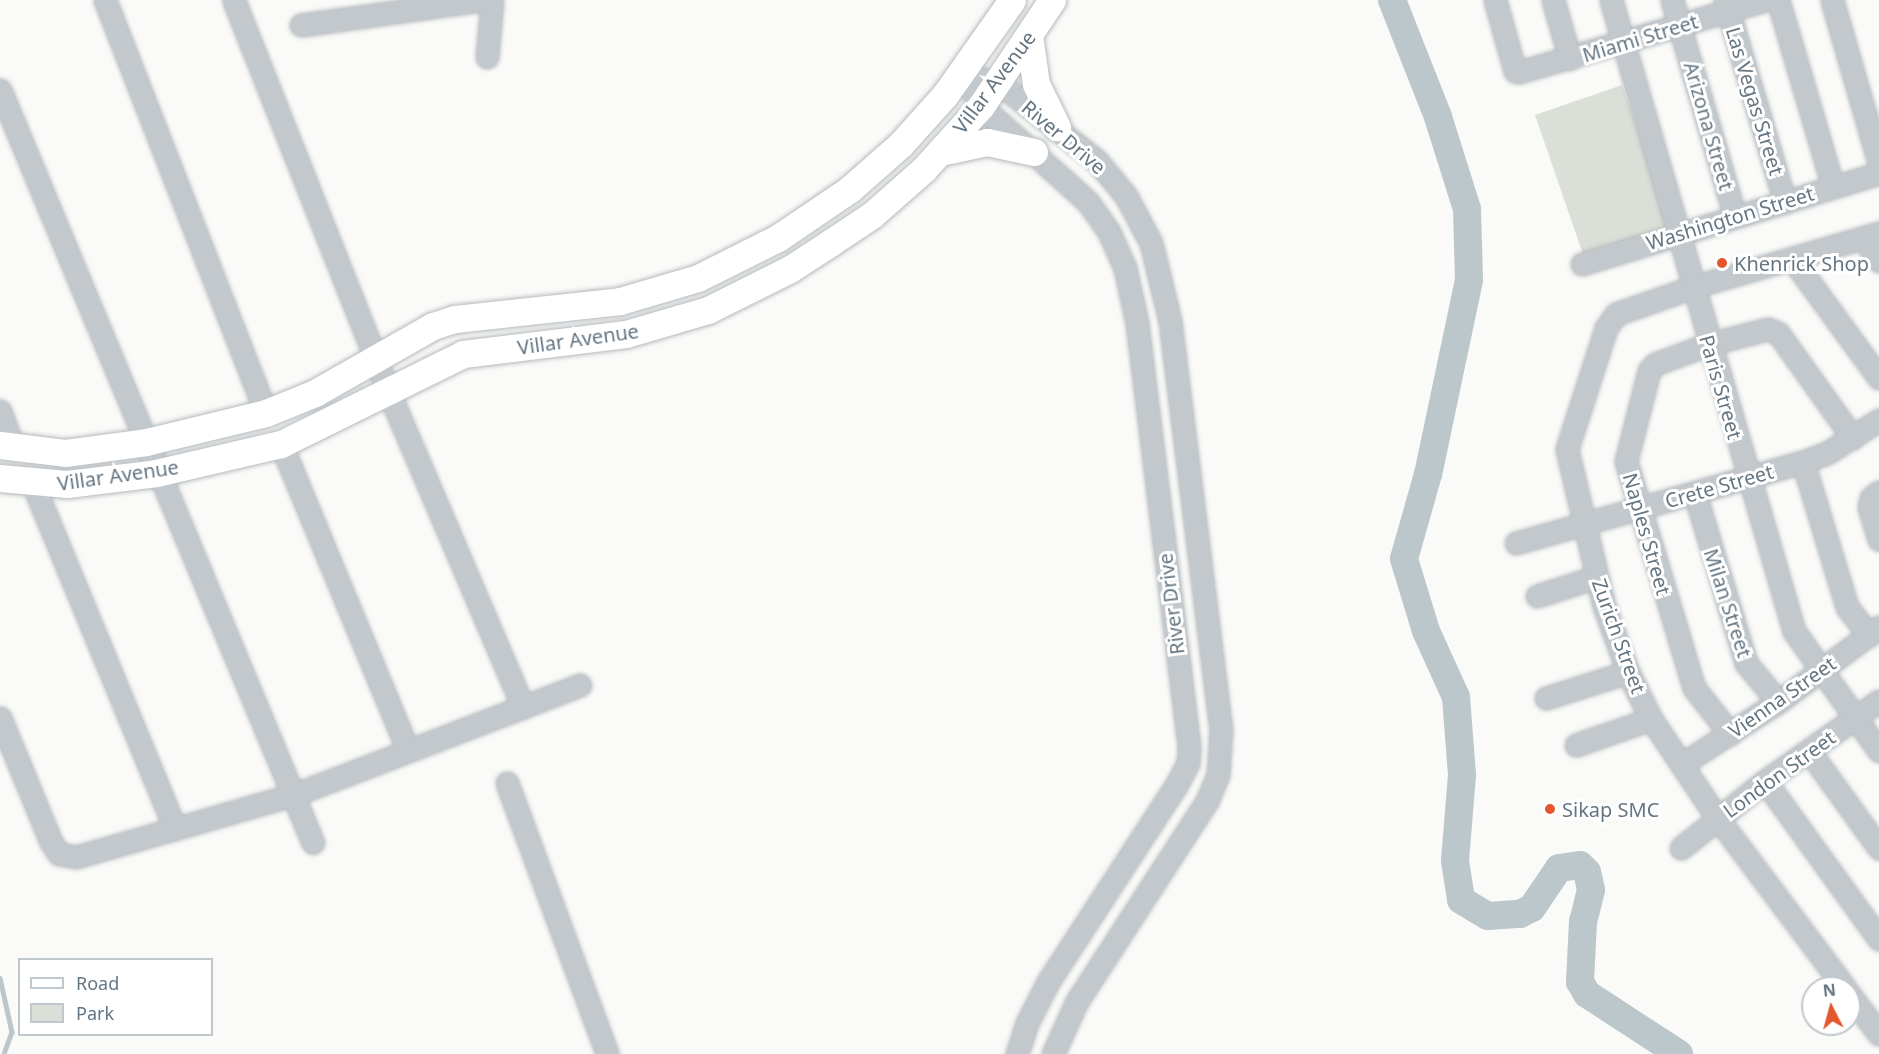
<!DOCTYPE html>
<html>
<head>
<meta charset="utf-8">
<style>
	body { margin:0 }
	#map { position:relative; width:1879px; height:1054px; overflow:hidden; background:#fafaf8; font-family:"Noto Sans",sans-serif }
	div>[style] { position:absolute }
	.green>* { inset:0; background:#dadfd7; transform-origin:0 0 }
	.stream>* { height:4.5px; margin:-2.25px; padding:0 2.25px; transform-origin:2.25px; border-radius:2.25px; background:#bbc7cb }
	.river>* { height:28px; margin:-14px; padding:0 14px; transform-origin:14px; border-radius:14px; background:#bbc7cb }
	.roads { filter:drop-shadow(0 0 2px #b5babe) drop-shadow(0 0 2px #b5babe) }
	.minor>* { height:21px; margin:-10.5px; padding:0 10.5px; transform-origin:10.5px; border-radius:10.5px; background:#c3c8cc }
	.major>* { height:27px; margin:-13.5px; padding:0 13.5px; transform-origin:13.5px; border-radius:13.5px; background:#fff }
	.dots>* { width:16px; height:16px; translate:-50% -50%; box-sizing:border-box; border:3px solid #fff; border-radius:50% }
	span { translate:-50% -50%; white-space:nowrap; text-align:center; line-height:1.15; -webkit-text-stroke:6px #fff; paint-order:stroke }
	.street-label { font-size:20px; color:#657683 }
	.poi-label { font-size:20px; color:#657683 }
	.left { translate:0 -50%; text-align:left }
	.legend { position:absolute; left:18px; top:958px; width:195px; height:78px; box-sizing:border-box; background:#fff; border:2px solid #c1c8cd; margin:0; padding:8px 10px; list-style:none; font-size:18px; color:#657683 }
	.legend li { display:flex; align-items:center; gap:12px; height:30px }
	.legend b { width:30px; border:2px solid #c1c8cd }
	.north { position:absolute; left:1801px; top:976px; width:60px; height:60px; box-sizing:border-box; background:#fff; border:2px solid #c1c8cd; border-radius:50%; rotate:354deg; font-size:16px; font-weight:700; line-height:24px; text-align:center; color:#657683 }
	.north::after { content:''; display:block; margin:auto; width:21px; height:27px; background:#e4572e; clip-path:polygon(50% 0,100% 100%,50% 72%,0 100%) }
</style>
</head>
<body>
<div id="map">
	<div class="green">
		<i style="left:1622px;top:85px;width:150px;height:92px;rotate:71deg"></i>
	</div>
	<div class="stream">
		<i style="left:0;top:978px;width:55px;rotate:77.5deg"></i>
		<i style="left:12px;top:1032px;width:23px;rotate:110deg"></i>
	</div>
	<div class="river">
		<i style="left:1392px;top:0;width:126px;rotate:68.5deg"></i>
		<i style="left:1438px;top:117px;width:96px;rotate:72.5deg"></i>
		<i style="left:1467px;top:209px;width:71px;rotate:88.4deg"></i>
		<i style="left:1469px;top:280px;width:198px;rotate:101.9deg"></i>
		<i style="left:1428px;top:474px;width:88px;rotate:105.8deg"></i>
		<i style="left:1404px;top:559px;width:75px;rotate:73deg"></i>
		<i style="left:1426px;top:631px;width:72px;rotate:65.6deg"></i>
		<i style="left:1456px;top:697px;width:78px;rotate:85.6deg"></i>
		<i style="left:1462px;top:775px;width:86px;rotate:94.7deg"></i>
		<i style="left:1455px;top:861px;width:39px;rotate:81deg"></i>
		<i style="left:1461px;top:900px;width:31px;rotate:31deg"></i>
		<i style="left:1488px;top:916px;width:32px;rotate:-4deg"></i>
		<i style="left:1520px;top:914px;width:13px;rotate:-27deg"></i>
		<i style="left:1532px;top:908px;width:48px;rotate:-56deg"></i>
		<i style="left:1559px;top:868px;width:21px;rotate:-8deg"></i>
		<i style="left:1580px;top:865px;width:10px;rotate:45deg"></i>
		<i style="left:1587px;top:872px;width:18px;rotate:77deg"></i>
		<i style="left:1591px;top:890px;width:32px;rotate:104deg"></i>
		<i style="left:1583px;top:921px;width:61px;rotate:92.8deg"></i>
		<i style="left:1580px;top:982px;width:14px;rotate:60deg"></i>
		<i style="left:1587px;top:994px;width:110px;rotate:33.1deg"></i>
	</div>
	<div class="roads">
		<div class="minor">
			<i style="left:105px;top:0;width:443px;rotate:68.7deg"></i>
			<i style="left:1495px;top:0;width:74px;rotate:74.3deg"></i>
			<i style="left:1515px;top:71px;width:4px;rotate:14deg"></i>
			<i style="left:1519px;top:72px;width:256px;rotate:-16.3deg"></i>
			<i style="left:1553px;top:0;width:61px;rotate:73.9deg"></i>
			<i style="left:1611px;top:0;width:657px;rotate:73.83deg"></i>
			<i style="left:1794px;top:631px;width:147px;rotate:54.7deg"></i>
			<i style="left:1672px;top:0;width:226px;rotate:73.8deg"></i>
			<i style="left:1725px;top:0;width:211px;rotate:73.5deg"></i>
			<i style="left:1778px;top:0;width:195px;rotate:73.6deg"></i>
			<i style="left:1832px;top:0;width:170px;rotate:73.9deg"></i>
			<i style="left:301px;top:25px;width:182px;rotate:-7.9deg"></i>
			<i style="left:487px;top:57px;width:57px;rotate:-85deg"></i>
			<i style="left:962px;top:74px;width:38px;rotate:14deg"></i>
			<i style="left:999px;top:83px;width:125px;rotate:38.5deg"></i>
			<i style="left:1097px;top:161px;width:45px;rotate:50.4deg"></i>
			<i style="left:1126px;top:196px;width:53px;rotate:62deg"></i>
			<i style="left:1151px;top:243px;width:80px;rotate:76.3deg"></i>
			<i style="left:1170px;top:321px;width:412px;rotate:82.9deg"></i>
			<i style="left:1221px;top:730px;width:45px;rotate:93.8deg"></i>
			<i style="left:1218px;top:775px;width:28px;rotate:113deg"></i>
			<i style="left:1207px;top:801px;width:239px;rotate:123deg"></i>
			<i style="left:1077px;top:1001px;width:58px;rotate:114.4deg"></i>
			<i style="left:962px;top:74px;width:37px;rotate:59deg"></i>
			<i style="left:981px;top:106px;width:144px;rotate:41.9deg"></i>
			<i style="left:1088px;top:202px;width:37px;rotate:55deg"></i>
			<i style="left:1109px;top:232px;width:39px;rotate:66deg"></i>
			<i style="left:1125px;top:268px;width:56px;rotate:77.7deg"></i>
			<i style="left:1137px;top:323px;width:429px;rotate:83deg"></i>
			<i style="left:1189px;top:749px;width:14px;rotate:94deg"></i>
			<i style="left:1188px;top:763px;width:27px;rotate:118deg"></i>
			<i style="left:1175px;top:787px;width:233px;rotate:123.1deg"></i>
			<i style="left:1048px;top:982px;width:46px;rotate:117.1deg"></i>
			<i style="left:1027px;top:1023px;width:33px;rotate:108deg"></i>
			<i style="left:0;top:90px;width:815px;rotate:67.43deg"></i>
			<i style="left:1863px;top:238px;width:28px;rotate:55deg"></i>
			<i style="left:1793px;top:260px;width:146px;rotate:53.9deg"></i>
			<i style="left:1582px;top:264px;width:311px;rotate:-17deg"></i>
			<i style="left:0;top:411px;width:38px;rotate:70deg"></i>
			<i style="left:281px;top:444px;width:331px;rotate:67.5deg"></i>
			<i style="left:1803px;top:462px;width:152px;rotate:73.1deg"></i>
			<i style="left:1847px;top:607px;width:36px;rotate:52deg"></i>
			<i style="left:33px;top:484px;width:373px;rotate:67.6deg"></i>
			<i style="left:1879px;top:492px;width:10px;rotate:143deg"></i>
			<i style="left:1871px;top:498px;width:9px;rotate:103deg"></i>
			<i style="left:1869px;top:507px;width:34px;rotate:73deg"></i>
			<i style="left:1695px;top:494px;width:177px;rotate:73.2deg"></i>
			<i style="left:1746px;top:663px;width:50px;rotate:50.6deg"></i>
			<i style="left:1516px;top:543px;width:298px;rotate:-15.8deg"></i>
			<i style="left:1803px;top:462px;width:26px;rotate:-21deg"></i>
			<i style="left:1827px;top:453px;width:62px;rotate:-32.4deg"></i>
			<i style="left:1537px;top:596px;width:62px;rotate:-17.9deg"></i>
			<i style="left:1546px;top:698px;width:86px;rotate:-17.6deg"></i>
			<i style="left:523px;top:707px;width:61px;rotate:-21.1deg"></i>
			<i style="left:0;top:718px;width:134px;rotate:67.6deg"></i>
			<i style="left:51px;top:842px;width:14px;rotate:56deg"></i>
			<i style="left:59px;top:854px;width:17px;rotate:10deg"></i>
			<i style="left:76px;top:857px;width:229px;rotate:-16deg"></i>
			<i style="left:296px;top:794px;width:243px;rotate:-21deg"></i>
			<i style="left:523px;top:707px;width:328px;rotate:-113.1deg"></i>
			<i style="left:394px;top:405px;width:435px;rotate:-111.6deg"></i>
			<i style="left:1730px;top:734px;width:58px;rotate:-128deg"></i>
			<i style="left:1694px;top:688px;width:237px;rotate:-106.7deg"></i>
			<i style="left:1626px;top:461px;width:93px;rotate:-75.7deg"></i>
			<i style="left:1649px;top:371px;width:9px;rotate:-49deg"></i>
			<i style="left:1655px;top:364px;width:58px;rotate:-20.3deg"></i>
			<i style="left:1709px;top:344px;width:61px;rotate:-14.3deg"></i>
			<i style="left:1768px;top:329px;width:11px;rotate:22deg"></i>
			<i style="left:1778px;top:333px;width:129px;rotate:54.5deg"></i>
			<i style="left:1576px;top:745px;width:79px;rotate:-19.1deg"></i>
			<i style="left:1809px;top:751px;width:120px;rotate:54.2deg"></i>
			<i style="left:1682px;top:764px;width:114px;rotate:-32.9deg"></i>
			<i style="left:1778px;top:702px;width:126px;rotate:-36.6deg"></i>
			<i style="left:1765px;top:781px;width:195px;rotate:54.2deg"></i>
			<i style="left:507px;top:783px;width:289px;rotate:69.7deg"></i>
			<i style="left:1681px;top:848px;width:107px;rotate:-38.6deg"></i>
			<i style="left:1765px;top:781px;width:139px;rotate:-35.1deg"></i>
			<i style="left:1845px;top:988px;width:211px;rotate:-126.9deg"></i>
			<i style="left:1718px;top:819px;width:120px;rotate:-123.8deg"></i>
			<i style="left:1651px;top:719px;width:52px;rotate:-116.1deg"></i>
			<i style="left:1628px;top:672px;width:70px;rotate:-110deg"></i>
			<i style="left:1604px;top:606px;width:161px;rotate:-103.3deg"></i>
			<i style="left:1567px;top:449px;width:127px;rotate:-72.1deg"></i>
			<i style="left:1606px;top:328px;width:17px;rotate:-54deg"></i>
			<i style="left:1616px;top:314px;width:82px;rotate:-19.3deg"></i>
			<i style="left:1693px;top:287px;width:194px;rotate:-16.2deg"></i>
			<i style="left:1849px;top:994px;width:50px;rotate:53.1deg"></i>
		</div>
		<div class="major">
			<i style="left:1029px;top:35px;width:49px;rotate:81.9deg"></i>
			<i style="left:1036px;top:84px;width:48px;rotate:64deg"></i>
			<i style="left:940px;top:152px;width:48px;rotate:-12deg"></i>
			<i style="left:987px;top:142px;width:48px;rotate:12deg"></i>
			<i style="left:0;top:445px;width:65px;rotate:7deg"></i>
			<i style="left:65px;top:453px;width:82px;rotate:-7.7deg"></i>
			<i style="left:146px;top:442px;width:123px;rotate:-13.6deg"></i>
			<i style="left:266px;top:413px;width:53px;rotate:-22.2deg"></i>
			<i style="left:315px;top:393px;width:136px;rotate:-29.6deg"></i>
			<i style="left:433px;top:326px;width:23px;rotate:-18deg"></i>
			<i style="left:455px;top:319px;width:166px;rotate:-6.2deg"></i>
			<i style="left:620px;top:301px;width:81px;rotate:-16.4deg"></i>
			<i style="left:698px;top:278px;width:89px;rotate:-26.6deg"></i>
			<i style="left:778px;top:238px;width:87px;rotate:-34.2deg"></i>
			<i style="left:850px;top:189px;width:68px;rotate:-41.4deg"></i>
			<i style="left:901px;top:144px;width:66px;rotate:-48.1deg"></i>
			<i style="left:945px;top:95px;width:116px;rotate:-54.8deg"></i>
			<i style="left:0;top:478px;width:67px;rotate:5.1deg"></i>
			<i style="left:67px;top:484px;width:90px;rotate:-7deg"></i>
			<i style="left:156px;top:473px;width:128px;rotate:-13.1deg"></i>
			<i style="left:281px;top:444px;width:203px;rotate:-26.3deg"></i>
			<i style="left:463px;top:354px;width:164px;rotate:-7deg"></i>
			<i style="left:626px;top:334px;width:85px;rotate:-16.3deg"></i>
			<i style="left:708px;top:310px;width:92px;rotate:-26.6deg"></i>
			<i style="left:790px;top:269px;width:48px;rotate:-33deg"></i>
			<i style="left:830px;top:243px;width:50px;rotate:-33.7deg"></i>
			<i style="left:872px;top:215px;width:69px;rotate:-41.5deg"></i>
			<i style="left:924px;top:169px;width:85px;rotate:-47.9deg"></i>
			<i style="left:981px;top:106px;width:128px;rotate:-56.2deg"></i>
		</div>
	</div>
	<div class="dots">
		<i style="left:1722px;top:263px;background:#e4572e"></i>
		<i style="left:1550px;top:809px;background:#e4572e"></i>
	</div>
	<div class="street-label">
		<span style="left:1640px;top:38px;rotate:-17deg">Miami Street</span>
		<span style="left:994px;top:82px;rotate:-53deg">Villar Avenue</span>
		<span style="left:1755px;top:101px;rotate:73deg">Las Vegas Street</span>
		<span style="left:1709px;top:126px;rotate:74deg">Arizona Street</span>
		<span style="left:1064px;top:137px;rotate:40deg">River Drive</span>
		<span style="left:1730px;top:218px;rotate:-17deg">Washington Street</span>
		<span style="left:578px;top:339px;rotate:-8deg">Villar Avenue</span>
		<span style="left:1721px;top:387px;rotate:74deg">Paris Street</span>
		<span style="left:118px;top:475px;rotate:-8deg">Villar Avenue</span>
		<span style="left:1719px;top:486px;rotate:-16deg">Crete Street</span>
		<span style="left:1647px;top:534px;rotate:74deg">Naples Street</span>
		<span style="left:1728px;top:603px;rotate:72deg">Milan Street</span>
		<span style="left:1171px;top:604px;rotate:-97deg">River Drive</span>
		<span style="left:1619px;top:636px;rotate:70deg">Zurich Street</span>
		<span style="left:1782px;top:697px;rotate:-35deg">Vienna Street</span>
		<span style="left:1779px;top:774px;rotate:-36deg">London Street</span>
	</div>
	<div class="poi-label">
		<span class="left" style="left:1734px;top:263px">Khenrick Shop</span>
		<span class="left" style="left:1562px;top:809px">Sikap SMC</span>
	</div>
	<ul class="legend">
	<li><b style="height:8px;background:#fff"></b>Road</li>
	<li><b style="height:16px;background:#dadfd7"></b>Park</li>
	</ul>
	<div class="north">N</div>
</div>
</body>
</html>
